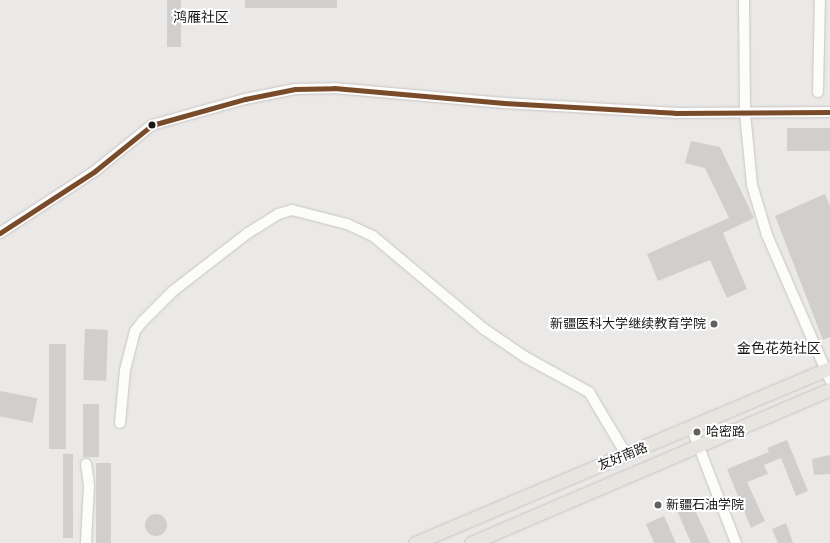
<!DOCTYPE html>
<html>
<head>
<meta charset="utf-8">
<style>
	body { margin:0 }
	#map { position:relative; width:830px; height:543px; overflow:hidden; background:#ebe9e7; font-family:"Asap Condensed","Noto Sans SC",sans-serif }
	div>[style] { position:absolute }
	.building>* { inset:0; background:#d1cfce; transform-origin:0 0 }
	.round { border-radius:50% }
	.roads { filter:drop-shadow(0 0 1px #c7c5c4) drop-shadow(0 0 1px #c7c5c4) }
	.minor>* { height:10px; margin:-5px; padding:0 5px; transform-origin:5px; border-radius:5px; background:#fcfcfb }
	.major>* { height:13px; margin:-6.5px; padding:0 6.5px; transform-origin:6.5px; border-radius:6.5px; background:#e8e4df }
	.bus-1>* { height:5px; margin:-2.5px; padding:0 2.5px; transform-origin:2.5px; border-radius:2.5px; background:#7a4b2a }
	.dots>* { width:11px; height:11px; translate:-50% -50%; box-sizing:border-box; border:2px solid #fff; border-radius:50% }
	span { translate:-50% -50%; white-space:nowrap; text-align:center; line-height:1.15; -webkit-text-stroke:4px #fff; paint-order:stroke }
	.poi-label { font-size:13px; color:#191817 }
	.right { translate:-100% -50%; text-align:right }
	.left { translate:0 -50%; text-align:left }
	.street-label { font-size:13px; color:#191817 }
	.neighbourhood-label { font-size:14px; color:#191817 }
</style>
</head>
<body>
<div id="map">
	<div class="building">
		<i style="left:167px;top:0;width:14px;height:47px"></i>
		<i style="left:245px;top:0;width:92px;height:8px"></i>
		<i style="left:830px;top:128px;width:23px;height:43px;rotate:90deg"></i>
		<i style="clip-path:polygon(691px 141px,720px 147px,754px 218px,723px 233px,747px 289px,727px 298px,710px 260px,658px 281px,647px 254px,729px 218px,705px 168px,685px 163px)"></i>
		<i style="clip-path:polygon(825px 194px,830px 206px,830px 337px,823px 340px,775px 216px)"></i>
		<i style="left:85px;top:329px;width:23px;height:51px;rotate:2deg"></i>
		<i style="left:49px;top:344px;width:17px;height:105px"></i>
		<i style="left:0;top:391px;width:38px;height:25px;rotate:11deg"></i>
		<i style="left:83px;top:404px;width:16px;height:53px"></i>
		<i style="clip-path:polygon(787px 440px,808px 491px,796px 496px,781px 458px,764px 465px,768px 474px,747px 482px,765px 521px,751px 528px,727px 469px,769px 452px,767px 448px)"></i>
		<i style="left:63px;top:454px;width:10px;height:84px"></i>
		<i style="clip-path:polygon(830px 455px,830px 474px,814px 475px,812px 459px)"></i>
		<i style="left:96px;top:463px;width:15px;height:80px"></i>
		<i style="clip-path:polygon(690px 499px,710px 543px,691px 543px,675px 506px)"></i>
		<i class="round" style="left:145px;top:514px;width:22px;height:22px"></i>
		<i style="clip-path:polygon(664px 516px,676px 543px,654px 543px,646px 524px)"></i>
		<i style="clip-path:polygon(786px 523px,793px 543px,778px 543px,772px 529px)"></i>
	</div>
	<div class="roads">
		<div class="minor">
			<i style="left:744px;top:0;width:113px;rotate:89.5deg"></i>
			<i style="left:745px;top:113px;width:72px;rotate:84.4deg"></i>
			<i style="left:752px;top:185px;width:52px;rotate:73.3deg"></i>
			<i style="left:767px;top:235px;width:158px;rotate:66.5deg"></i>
			<i style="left:818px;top:92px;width:92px;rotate:-88.8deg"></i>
			<i style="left:0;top:233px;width:113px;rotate:-33.1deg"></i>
			<i style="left:95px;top:171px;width:73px;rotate:-38.9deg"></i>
			<i style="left:152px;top:125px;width:97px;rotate:-15.6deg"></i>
			<i style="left:245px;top:99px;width:51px;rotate:-11.3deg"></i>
			<i style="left:295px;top:89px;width:39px;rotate:-1deg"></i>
			<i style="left:334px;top:88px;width:171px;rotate:5deg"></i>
			<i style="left:504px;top:103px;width:171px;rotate:3.3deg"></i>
			<i style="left:675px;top:113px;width:155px;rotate:-0.4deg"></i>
			<i style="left:120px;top:423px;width:53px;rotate:-84.6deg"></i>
			<i style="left:125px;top:370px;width:40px;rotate:-75.6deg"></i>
			<i style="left:135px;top:331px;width:11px;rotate:-52deg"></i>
			<i style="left:142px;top:322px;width:44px;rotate:-45deg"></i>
			<i style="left:173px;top:291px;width:95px;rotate:-37.7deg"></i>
			<i style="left:248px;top:233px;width:36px;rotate:-32deg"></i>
			<i style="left:278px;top:214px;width:15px;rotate:-16deg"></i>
			<i style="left:292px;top:210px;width:57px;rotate:14.3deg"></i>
			<i style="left:347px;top:224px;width:29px;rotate:25deg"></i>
			<i style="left:373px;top:236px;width:145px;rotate:40deg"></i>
			<i style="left:484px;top:329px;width:50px;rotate:34.3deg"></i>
			<i style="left:525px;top:357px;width:73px;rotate:28.7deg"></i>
			<i style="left:589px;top:392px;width:74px;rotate:59.3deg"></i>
			<i style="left:692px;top:429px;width:122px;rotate:68.9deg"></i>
			<i style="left:86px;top:464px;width:21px;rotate:82deg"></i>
			<i style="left:89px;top:485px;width:58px;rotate:93deg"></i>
		</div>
		<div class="major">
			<i style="left:415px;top:543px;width:450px;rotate:-22.9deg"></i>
			<i style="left:471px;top:543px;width:391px;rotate:-23.2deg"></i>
		</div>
	</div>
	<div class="bus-1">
		<i style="left:0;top:233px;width:113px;rotate:-33.1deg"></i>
		<i style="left:95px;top:171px;width:73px;rotate:-38.9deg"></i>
		<i style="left:152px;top:125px;width:97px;rotate:-15.6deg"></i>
		<i style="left:245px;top:99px;width:51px;rotate:-11.3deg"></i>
		<i style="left:295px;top:89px;width:39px;rotate:-1deg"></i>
		<i style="left:334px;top:88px;width:171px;rotate:5deg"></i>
		<i style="left:504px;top:103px;width:171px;rotate:3.3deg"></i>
		<i style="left:675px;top:113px;width:155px;rotate:-0.4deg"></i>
	</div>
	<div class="dots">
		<i style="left:152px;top:125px;background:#191817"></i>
		<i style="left:714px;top:324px;background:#626160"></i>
		<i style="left:697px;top:432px;background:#626160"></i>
		<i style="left:658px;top:505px;background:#626160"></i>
	</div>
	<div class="poi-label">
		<span class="right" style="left:706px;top:324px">新疆医科大学继续教育学院</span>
		<span class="left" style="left:706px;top:432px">哈密路</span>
		<span class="left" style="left:666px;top:505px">新疆石油学院</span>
	</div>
	<div class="street-label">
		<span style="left:623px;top:457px;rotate:-22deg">友好南路</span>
	</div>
	<div class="neighbourhood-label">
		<span style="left:201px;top:17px">鸿雁社区</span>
		<span style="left:779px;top:348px">金色花苑社区</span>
	</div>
</div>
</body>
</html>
